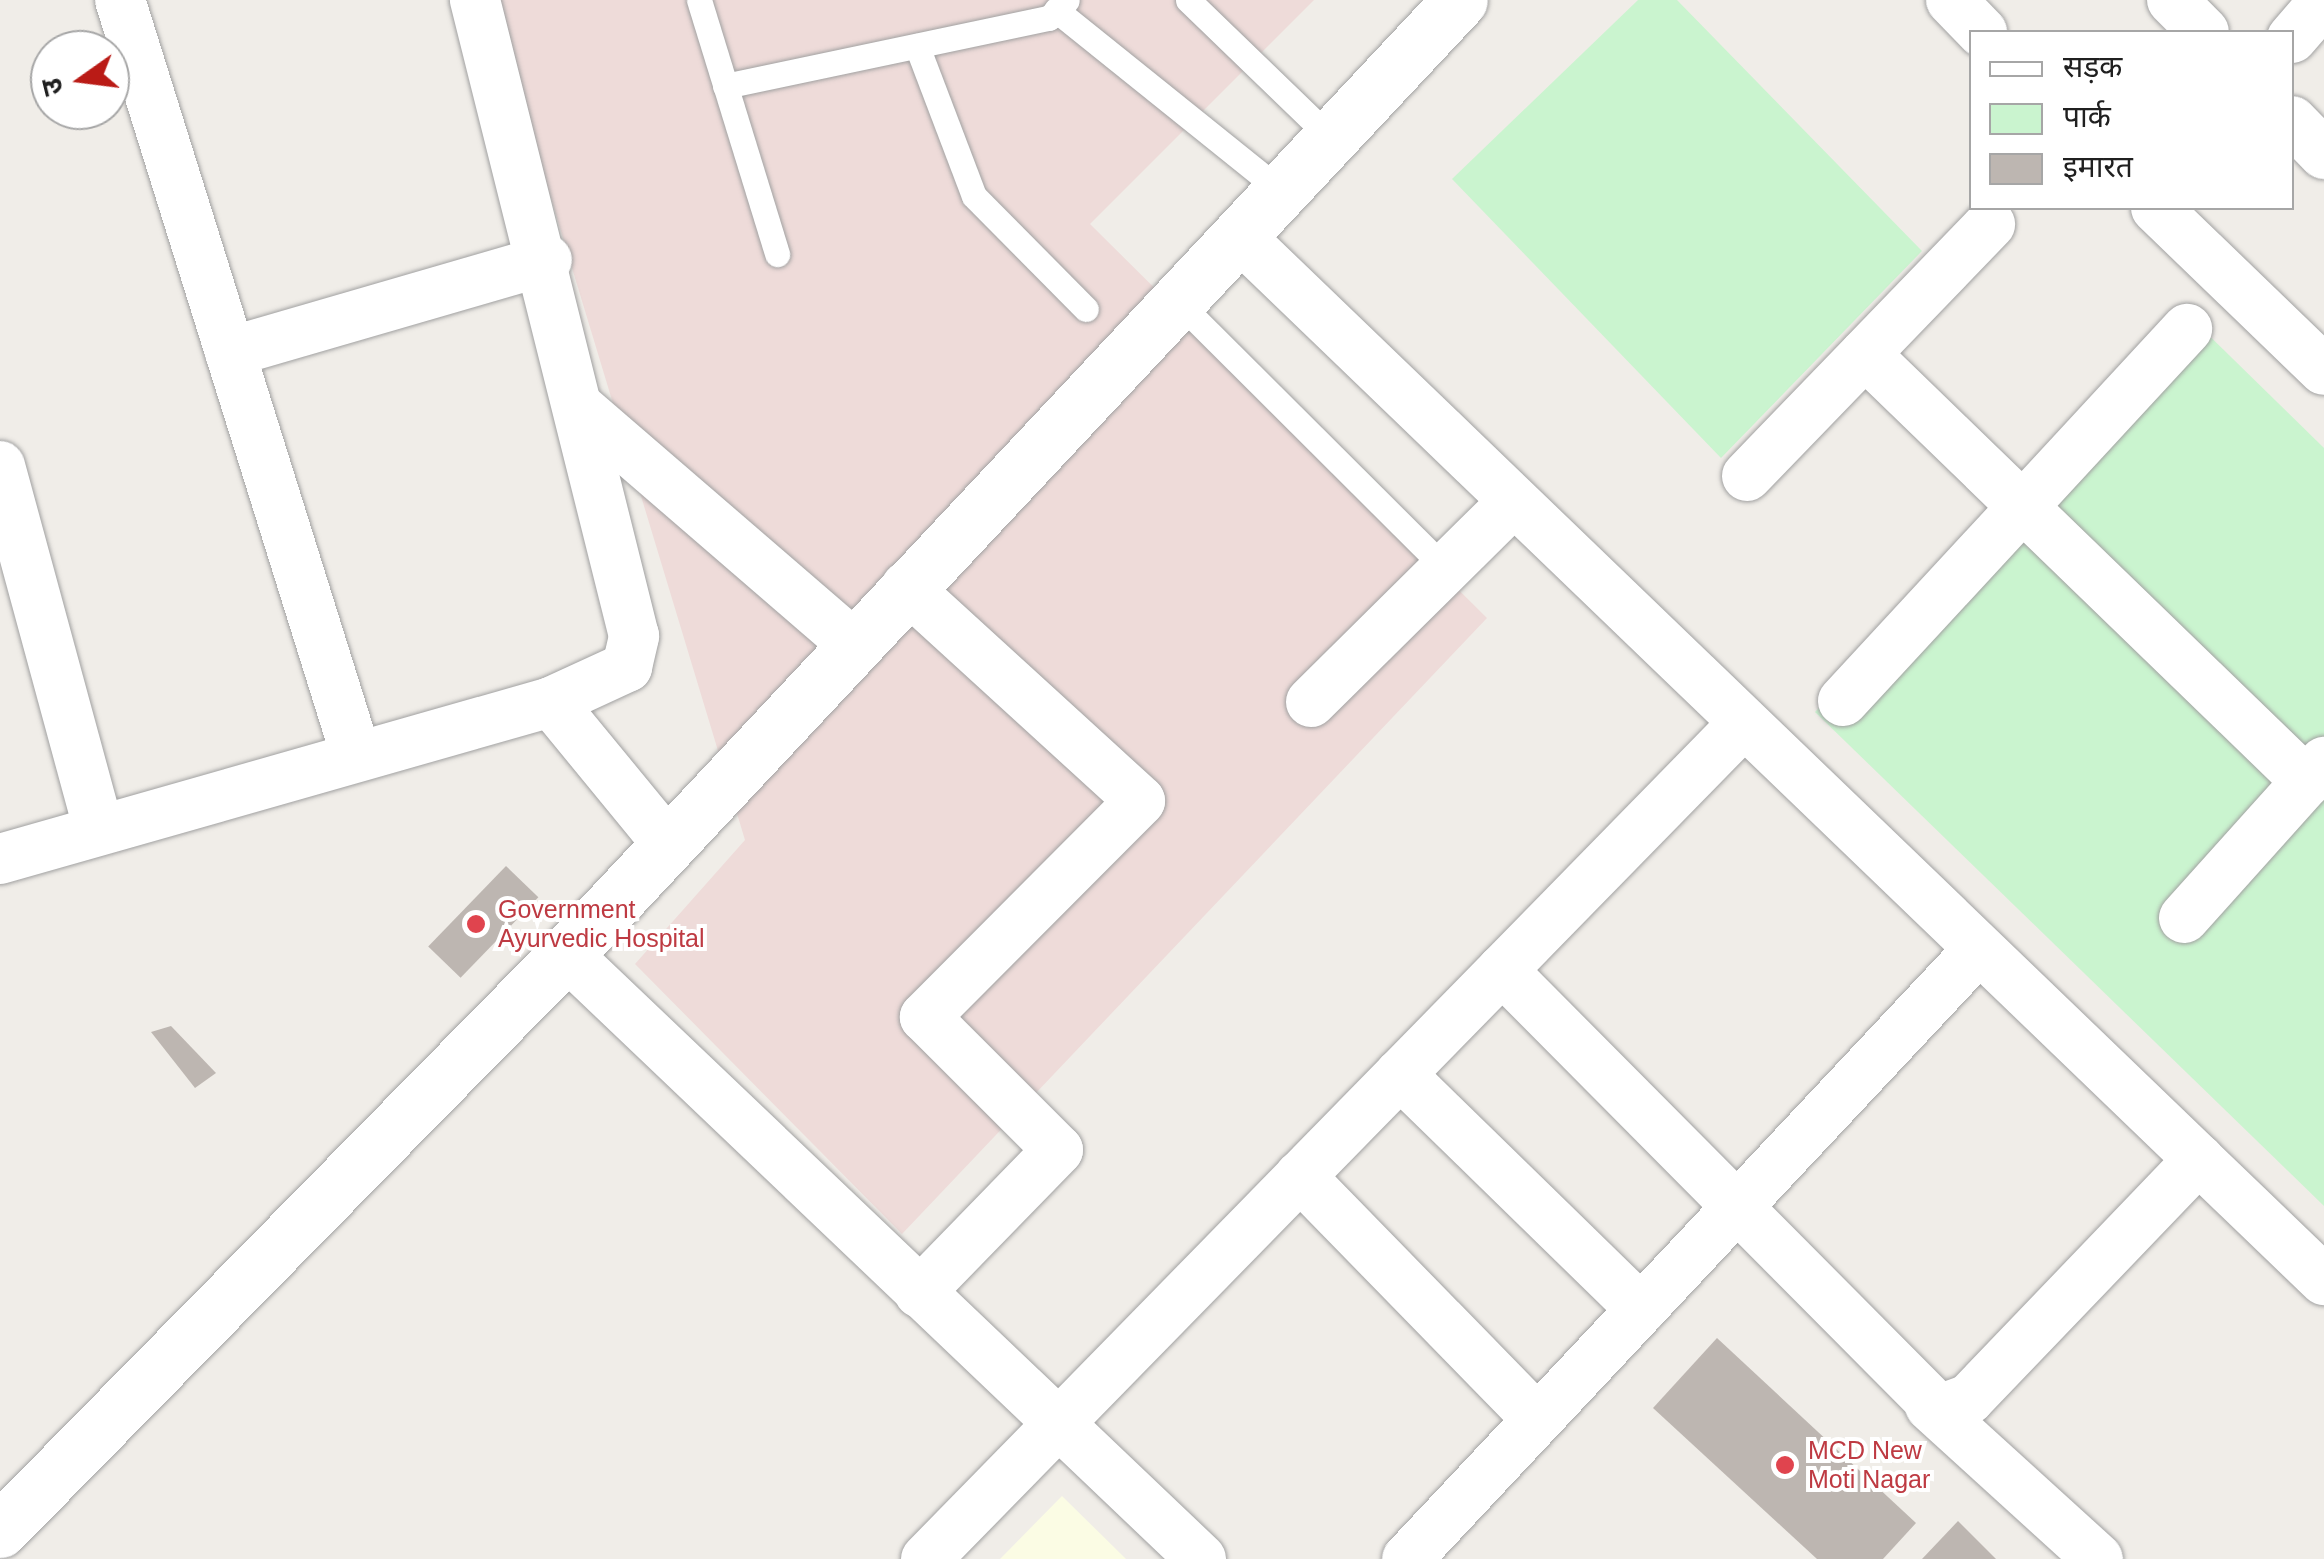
<!DOCTYPE html>
<html>
<head>
<meta charset="utf-8">
<style>
	body { margin:0 }
	#map { position:relative; width:2324px; height:1559px; overflow:hidden; background:#f0ede8; font-family:Helvetica,"Noto Sans Devanagari",sans-serif }
	div>[style] { position:absolute }
	.commercial>* { inset:0; background:#eedbd9 }
	.education>* { inset:0; background:#fbfce4 }
	.park>* { inset:0; background:#caf4cf }
	.building>* { inset:0; background:#bdb6b1; transform-origin:0 0 }
	.roads { filter:drop-shadow(0 0 2px #a1a1a1) drop-shadow(0 0 2px #a1a1a1) }
	.service>* { height:25px; margin:-12.5px; padding:0 12.5px; transform-origin:12.5px; border-radius:12.5px; background:#fff }
	.minor>* { height:50px; margin:-25px; padding:0 25px; transform-origin:25px; border-radius:25px; background:#fff }
	.tertiary>* { height:55px; margin:-27.5px; padding:0 27.5px; transform-origin:27.5px; border-radius:27.5px; background:#fff }
	.dots>* { width:28px; height:28px; translate:-50% -50%; box-sizing:border-box; border:5px solid #fff; border-radius:50% }
	span { translate:-50% -50%; white-space:nowrap; text-align:center; line-height:1.15; -webkit-text-stroke:8px #fff; paint-order:stroke }
	.health-label { font-size:25px; color:#be3a42 }
	.left { translate:0 -50%; text-align:left }
	.legend { position:absolute; left:1969px; top:30px; width:325px; height:180px; box-sizing:border-box; background:#fff; border:2px solid #a6a6a6; margin:0; padding:12px 18px; list-style:none; font-size:30px; color:#202020 }
	.legend li { display:flex; align-items:center; gap:20px; height:50px }
	.legend b { width:50px; border:2px solid #a6a6a6 }
	.north { position:absolute; left:30px; top:30px; width:100px; height:100px; box-sizing:border-box; background:#fff; border:2px solid #a6a6a6; border-radius:50%; rotate:256deg; font-size:28px; font-weight:700; line-height:40px; text-align:center; color:#202020 }
	.north::after { content:''; display:block; margin:auto; width:35px; height:45px; background:#ba1b16; clip-path:polygon(50% 0,100% 100%,50% 72%,0 100%) }
</style>
</head>
<body>
<div id="map">
	<div class="commercial">
		<i style="clip-path:polygon(491px 0,1314px 0,1090px 224px,1487px 618px,902px 1234px,635px 964px,745px 840px)"></i>
	</div>
	<div class="education">
		<i style="clip-path:polygon(1062px 1496px,1126px 1559px,1000px 1559px)"></i>
	</div>
	<div class="park">
		<i style="clip-path:polygon(1638px 0,1677px 0,1922px 251px,1721px 458px,1452px 179px)"></i>
		<i style="clip-path:polygon(2185px 312px,2324px 448px,2324px 1206px,1815px 712px)"></i>
	</div>
	<div class="building">
		<i style="left:506px;top:866px;width:45px;height:112px;rotate:44deg"></i>
		<i style="clip-path:polygon(171px 1026px,216px 1073px,195px 1088px,151px 1032px)"></i>
		<i style="clip-path:polygon(1717px 1338px,1916px 1523px,1883px 1559px,1817px 1559px,1653px 1408px)"></i>
		<i style="clip-path:polygon(1958px 1521px,1996px 1559px,1922px 1559px)"></i>
	</div>
	<div class="roads">
		<div class="service">
			<i style="left:699px;top:0;width:266px;rotate:72.9deg"></i>
			<i style="left:1188px;top:0;width:199px;rotate:44deg"></i>
			<i style="left:1056px;top:10px;width:289px;rotate:38.8deg"></i>
			<i style="left:917px;top:46px;width:160px;rotate:69.2deg"></i>
			<i style="left:974px;top:196px;width:159px;rotate:45.3deg"></i>
			<i style="left:725px;top:86px;width:331px;rotate:-11.9deg"></i>
			<i style="left:1049px;top:18px;width:25px;rotate:-45deg"></i>
			<i style="left:1177px;top:301px;width:380px;rotate:44.9deg"></i>
		</div>
		<div class="minor">
			<i style="left:120px;top:0;width:791px;rotate:72.64deg"></i>
			<i style="left:1951px;top:0;width:45px;rotate:45.9deg"></i>
			<i style="left:2172px;top:0;width:45px;rotate:45deg"></i>
			<i style="left:2292px;top:38px;width:49px;rotate:-49.1deg"></i>
			<i style="left:2292px;top:121px;width:46px;rotate:45.9deg"></i>
			<i style="left:2156px;top:208px;width:233px;rotate:44deg"></i>
			<i style="left:1239px;top:236px;width:1506px;rotate:43.9deg"></i>
			<i style="left:230px;top:352px;width:330px;rotate:-16.2deg"></i>
			<i style="left:1865px;top:354px;width:615px;rotate:44.08deg"></i>
			<i style="left:582px;top:410px;width:358px;rotate:40.8deg"></i>
			<i style="left:0;top:466px;width:377px;rotate:74.8deg"></i>
			<i style="left:1747px;top:476px;width:350px;rotate:-46deg"></i>
			<i style="left:906px;top:587px;width:317px;rotate:42.4deg"></i>
			<i style="left:1140px;top:801px;width:305px;rotate:134.9deg"></i>
			<i style="left:925px;top:1017px;width:188px;rotate:45deg"></i>
			<i style="left:1058px;top:1150px;width:199px;rotate:134.2deg"></i>
			<i style="left:1843px;top:701px;width:507px;rotate:-47.24deg"></i>
			<i style="left:551px;top:702px;width:181px;rotate:50.6deg"></i>
			<i style="left:1311px;top:702px;width:283px;rotate:-44.7deg"></i>
			<i style="left:0;top:859px;width:573px;rotate:-15.9deg"></i>
			<i style="left:551px;top:702px;width:84px;rotate:-24.7deg"></i>
			<i style="left:627px;top:667px;width:32px;rotate:-77deg"></i>
			<i style="left:634px;top:636px;width:656px;rotate:-104.04deg"></i>
			<i style="left:2184px;top:918px;width:210px;rotate:-48.1deg"></i>
			<i style="left:566px;top:954px;width:877px;rotate:43.61deg"></i>
			<i style="left:1502px;top:970px;width:620px;rotate:45.2deg"></i>
			<i style="left:1939px;top:1410px;width:32px;rotate:-20deg"></i>
			<i style="left:1969px;top:1399px;width:332px;rotate:-46.2deg"></i>
			<i style="left:1400px;top:1074px;width:337px;rotate:44.3deg"></i>
			<i style="left:1300px;top:1176px;width:339px;rotate:45.7deg"></i>
			<i style="left:1930px;top:1406px;width:227px;rotate:42.3deg"></i>
			<i style="left:926px;top:1559px;width:1165px;rotate:-45.63deg"></i>
			<i style="left:1407px;top:1559px;width:835px;rotate:-46.84deg"></i>
		</div>
		<div class="tertiary">
			<i style="left:0;top:1530px;width:808px;rotate:-45.5deg"></i>
			<i style="left:566px;top:954px;width:1307px;rotate:-46.86deg"></i>
		</div>
	</div>
	<div class="dots">
		<i style="left:476px;top:924px;background:#e0444e"></i>
		<i style="left:1785px;top:1465px;background:#e0444e"></i>
	</div>
	<div class="health-label">
		<span class="left" style="left:498px;top:924px">Government<br>Ayurvedic Hospital</span>
		<span class="left" style="left:1808px;top:1465px">MCD New<br>Moti Nagar</span>
	</div>
	<ul class="legend">
	<li><b style="height:12px;background:#fff"></b>सड़क</li>
	<li><b style="height:28px;background:#caf4cf"></b>पार्क</li>
	<li><b style="height:28px;background:#bdb6b1"></b>इमारत</li>
	</ul>
	<div class="north">उ</div>
</div>
</body>
</html>
